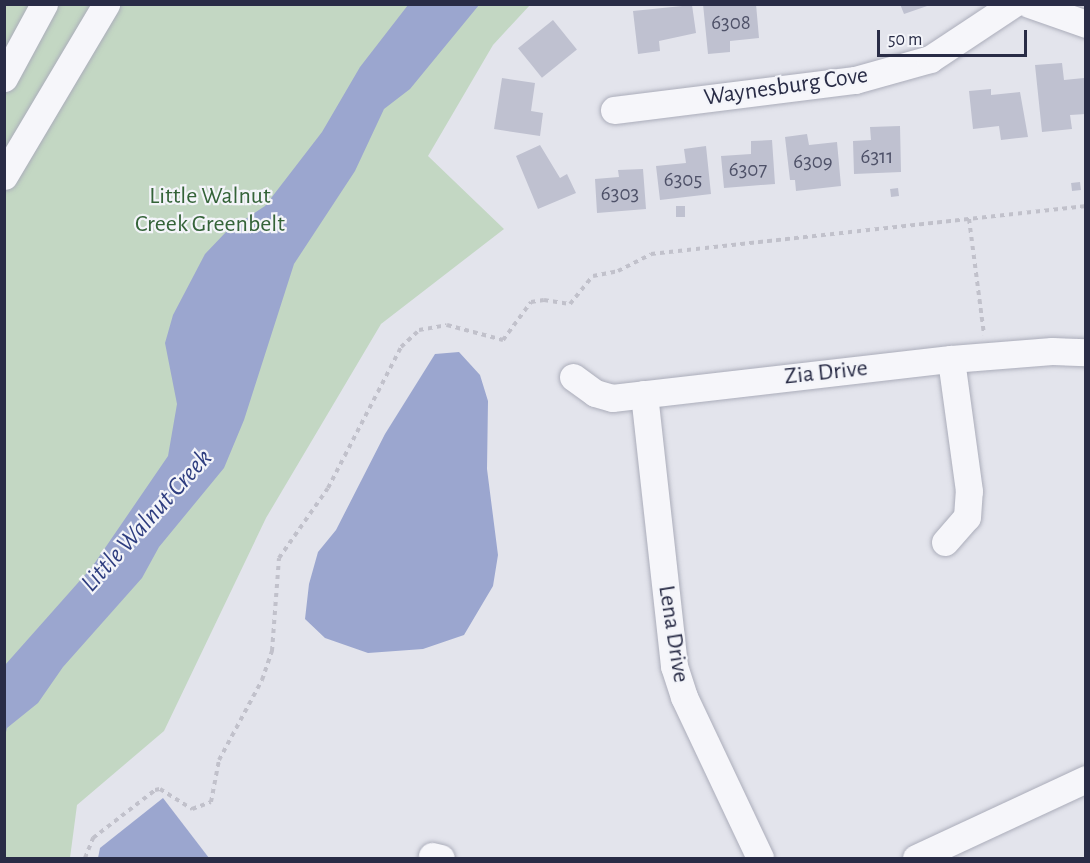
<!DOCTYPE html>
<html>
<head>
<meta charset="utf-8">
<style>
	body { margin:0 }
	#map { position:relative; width:1090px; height:863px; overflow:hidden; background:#e3e4ec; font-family:"Alegreya Sans",sans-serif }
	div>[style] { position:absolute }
	.green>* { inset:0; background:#c3d7c3 }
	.water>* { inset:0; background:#9ba6cf }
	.building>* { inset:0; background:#bfc1d0; transform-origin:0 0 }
	.path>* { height:4px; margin-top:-2px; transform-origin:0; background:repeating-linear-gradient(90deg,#c1c1cb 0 4.5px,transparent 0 9px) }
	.roads { filter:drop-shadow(0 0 2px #abadba) drop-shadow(0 0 2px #abadba) }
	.minor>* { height:27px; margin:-13.5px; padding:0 13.5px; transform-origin:13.5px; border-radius:13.5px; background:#f6f6fa }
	span { translate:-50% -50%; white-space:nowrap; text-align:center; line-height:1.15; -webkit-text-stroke:4.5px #f3f4f9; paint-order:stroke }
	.number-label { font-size:21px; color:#4e5168 }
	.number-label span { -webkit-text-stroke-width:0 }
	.street-label { font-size:24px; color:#292c46 }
	.park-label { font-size:24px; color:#346338 }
	.water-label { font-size:26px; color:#2e3d7f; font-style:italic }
	.frame { position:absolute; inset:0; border:6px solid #292c46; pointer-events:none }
	.scale { position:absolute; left:877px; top:30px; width:150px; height:27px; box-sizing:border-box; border:3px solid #292c46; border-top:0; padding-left:8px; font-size:18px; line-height:21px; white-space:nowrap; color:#292c46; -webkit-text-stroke:4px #f3f4f9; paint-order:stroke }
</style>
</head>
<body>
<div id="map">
	<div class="green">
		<i style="clip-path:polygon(5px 5px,530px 5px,493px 45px,428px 156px,504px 229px,381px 324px,266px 518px,164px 731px,77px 805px,70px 858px,5px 858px)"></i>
	</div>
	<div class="water">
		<i style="clip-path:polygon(408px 5px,479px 5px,410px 89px,384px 109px,355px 171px,294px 264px,244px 420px,224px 468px,159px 547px,142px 578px,63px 667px,38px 703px,7px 728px,5px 736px,5px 665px,92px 567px,168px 456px,177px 404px,165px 343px,173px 315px,205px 254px,226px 232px,265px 206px,322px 132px,360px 67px)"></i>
		<i style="clip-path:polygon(459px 352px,480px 375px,488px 401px,487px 469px,498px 555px,493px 586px,464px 635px,423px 649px,368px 653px,325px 638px,305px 619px,309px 584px,318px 552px,336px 530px,385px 434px,435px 354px)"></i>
		<i style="clip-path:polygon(163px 798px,209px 858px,98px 858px,100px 848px)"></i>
	</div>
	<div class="building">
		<i style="clip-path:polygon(703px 4px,756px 4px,759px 38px,730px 41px,730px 52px,708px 54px)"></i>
		<i style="clip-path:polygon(900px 4px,930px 4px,930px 5px,904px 14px)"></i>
		<i style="clip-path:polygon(692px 5px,696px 33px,659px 41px,660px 51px,638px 54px,633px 11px)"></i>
		<i style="left:553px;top:20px;width:38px;height:45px;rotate:51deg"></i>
		<i style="clip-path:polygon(1062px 63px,1064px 80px,1084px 78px,1086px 114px,1070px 115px,1072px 129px,1042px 132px,1035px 65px)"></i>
		<i style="clip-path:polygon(502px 78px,535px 83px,531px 111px,543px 113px,540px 136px,494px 129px)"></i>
		<i style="clip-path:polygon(991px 89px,991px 95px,1020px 92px,1028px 137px,1001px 140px,999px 126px,973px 129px,969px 91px)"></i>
		<i style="clip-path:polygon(900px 126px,901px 172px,854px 174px,853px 141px,871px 140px,870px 127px)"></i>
		<i style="clip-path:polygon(807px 134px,809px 145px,837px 142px,841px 186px,796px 191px,795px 180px,790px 180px,785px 137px)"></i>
		<i style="clip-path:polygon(772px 140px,775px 184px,724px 188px,721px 156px,751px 154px,751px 141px)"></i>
		<i style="clip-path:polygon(540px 145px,560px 178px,567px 174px,576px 193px,538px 209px,516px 156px)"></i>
		<i style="clip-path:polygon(706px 146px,711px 194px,660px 200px,656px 166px,686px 163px,684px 149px)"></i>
		<i style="clip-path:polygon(643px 169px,646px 209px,597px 213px,595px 179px,619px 177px,618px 170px)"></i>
		<i style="left:1080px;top:182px;width:8px;height:9px;rotate:83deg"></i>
		<i style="left:898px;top:188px;width:8px;height:8px;rotate:83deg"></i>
		<i style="left:676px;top:206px;width:9px;height:11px"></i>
	</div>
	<div class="path">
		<i style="left:969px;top:219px;width:117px;rotate:82.6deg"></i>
		<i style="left:85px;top:858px;width:22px;rotate:-68deg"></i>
		<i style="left:93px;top:838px;width:78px;rotate:-37.7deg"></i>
		<i style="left:155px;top:790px;width:5px;rotate:-11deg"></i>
		<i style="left:160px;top:789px;width:38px;rotate:32deg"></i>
		<i style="left:192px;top:809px;width:20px;rotate:-20deg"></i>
		<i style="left:211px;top:802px;width:43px;rotate:-79.2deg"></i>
		<i style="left:219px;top:760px;width:91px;rotate:-61.7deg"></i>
		<i style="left:262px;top:680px;width:31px;rotate:-71deg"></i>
		<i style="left:272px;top:651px;width:93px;rotate:-85.7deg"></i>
		<i style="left:279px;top:558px;width:85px;rotate:-55deg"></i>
		<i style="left:328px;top:488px;width:159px;rotate:-62.6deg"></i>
		<i style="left:401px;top:347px;width:25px;rotate:-43deg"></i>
		<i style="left:419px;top:330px;width:28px;rotate:-10deg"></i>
		<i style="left:447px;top:325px;width:58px;rotate:15deg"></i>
		<i style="left:503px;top:340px;width:47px;rotate:-53.6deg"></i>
		<i style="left:531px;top:302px;width:13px;rotate:-9deg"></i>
		<i style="left:544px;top:300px;width:26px;rotate:9deg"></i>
		<i style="left:570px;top:304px;width:36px;rotate:-51deg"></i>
		<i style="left:593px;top:276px;width:25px;rotate:-11deg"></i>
		<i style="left:618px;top:271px;width:37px;rotate:-27deg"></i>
		<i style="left:651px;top:254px;width:438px;rotate:-6.3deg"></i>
	</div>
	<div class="roads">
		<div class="minor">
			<i style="left:1029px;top:4px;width:60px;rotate:19.3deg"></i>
			<i style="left:4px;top:78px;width:84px;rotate:-61.6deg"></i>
			<i style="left:614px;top:110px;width:243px;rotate:-7.1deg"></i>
			<i style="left:855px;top:80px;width:78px;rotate:-15.6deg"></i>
			<i style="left:930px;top:59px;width:100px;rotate:-33.5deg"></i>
			<i style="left:4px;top:176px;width:200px;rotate:-59.3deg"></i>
			<i style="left:573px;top:377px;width:27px;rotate:36deg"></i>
			<i style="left:595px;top:393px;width:18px;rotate:16deg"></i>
			<i style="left:612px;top:398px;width:341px;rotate:-6.6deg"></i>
			<i style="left:951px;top:359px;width:101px;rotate:-4.5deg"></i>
			<i style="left:1052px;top:351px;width:34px;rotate:2deg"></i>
			<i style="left:644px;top:394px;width:274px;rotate:83.7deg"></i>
			<i style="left:674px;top:666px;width:33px;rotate:72deg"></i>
			<i style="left:684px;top:697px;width:178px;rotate:64.7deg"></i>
			<i style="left:945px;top:542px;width:33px;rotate:-49deg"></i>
			<i style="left:967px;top:517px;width:26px;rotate:-86deg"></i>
			<i style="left:969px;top:491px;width:133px;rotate:-97.8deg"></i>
			<i style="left:432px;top:856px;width:9px;rotate:13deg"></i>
			<i style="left:916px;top:858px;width:187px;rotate:-24.9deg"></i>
		</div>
	</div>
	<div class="number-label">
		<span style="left:731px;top:23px">6308</span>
		<span style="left:877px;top:157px">6311</span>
		<span style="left:813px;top:162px">6309</span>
		<span style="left:748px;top:170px">6307</span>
		<span style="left:683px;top:180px">6305</span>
		<span style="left:620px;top:194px">6303</span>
	</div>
	<div class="street-label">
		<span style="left:786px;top:87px;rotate:-8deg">Waynesburg Cove</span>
		<span style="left:826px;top:373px;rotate:-6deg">Zia Drive</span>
		<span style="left:673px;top:634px;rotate:81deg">Lena Drive</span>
	</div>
	<div class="park-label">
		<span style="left:210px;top:211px">Little Walnut<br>Creek Greenbelt</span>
	</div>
	<div class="water-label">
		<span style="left:147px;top:521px;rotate:-48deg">Little Walnut Creek</span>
	</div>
	<div class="frame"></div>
	<div class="scale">50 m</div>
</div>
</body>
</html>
